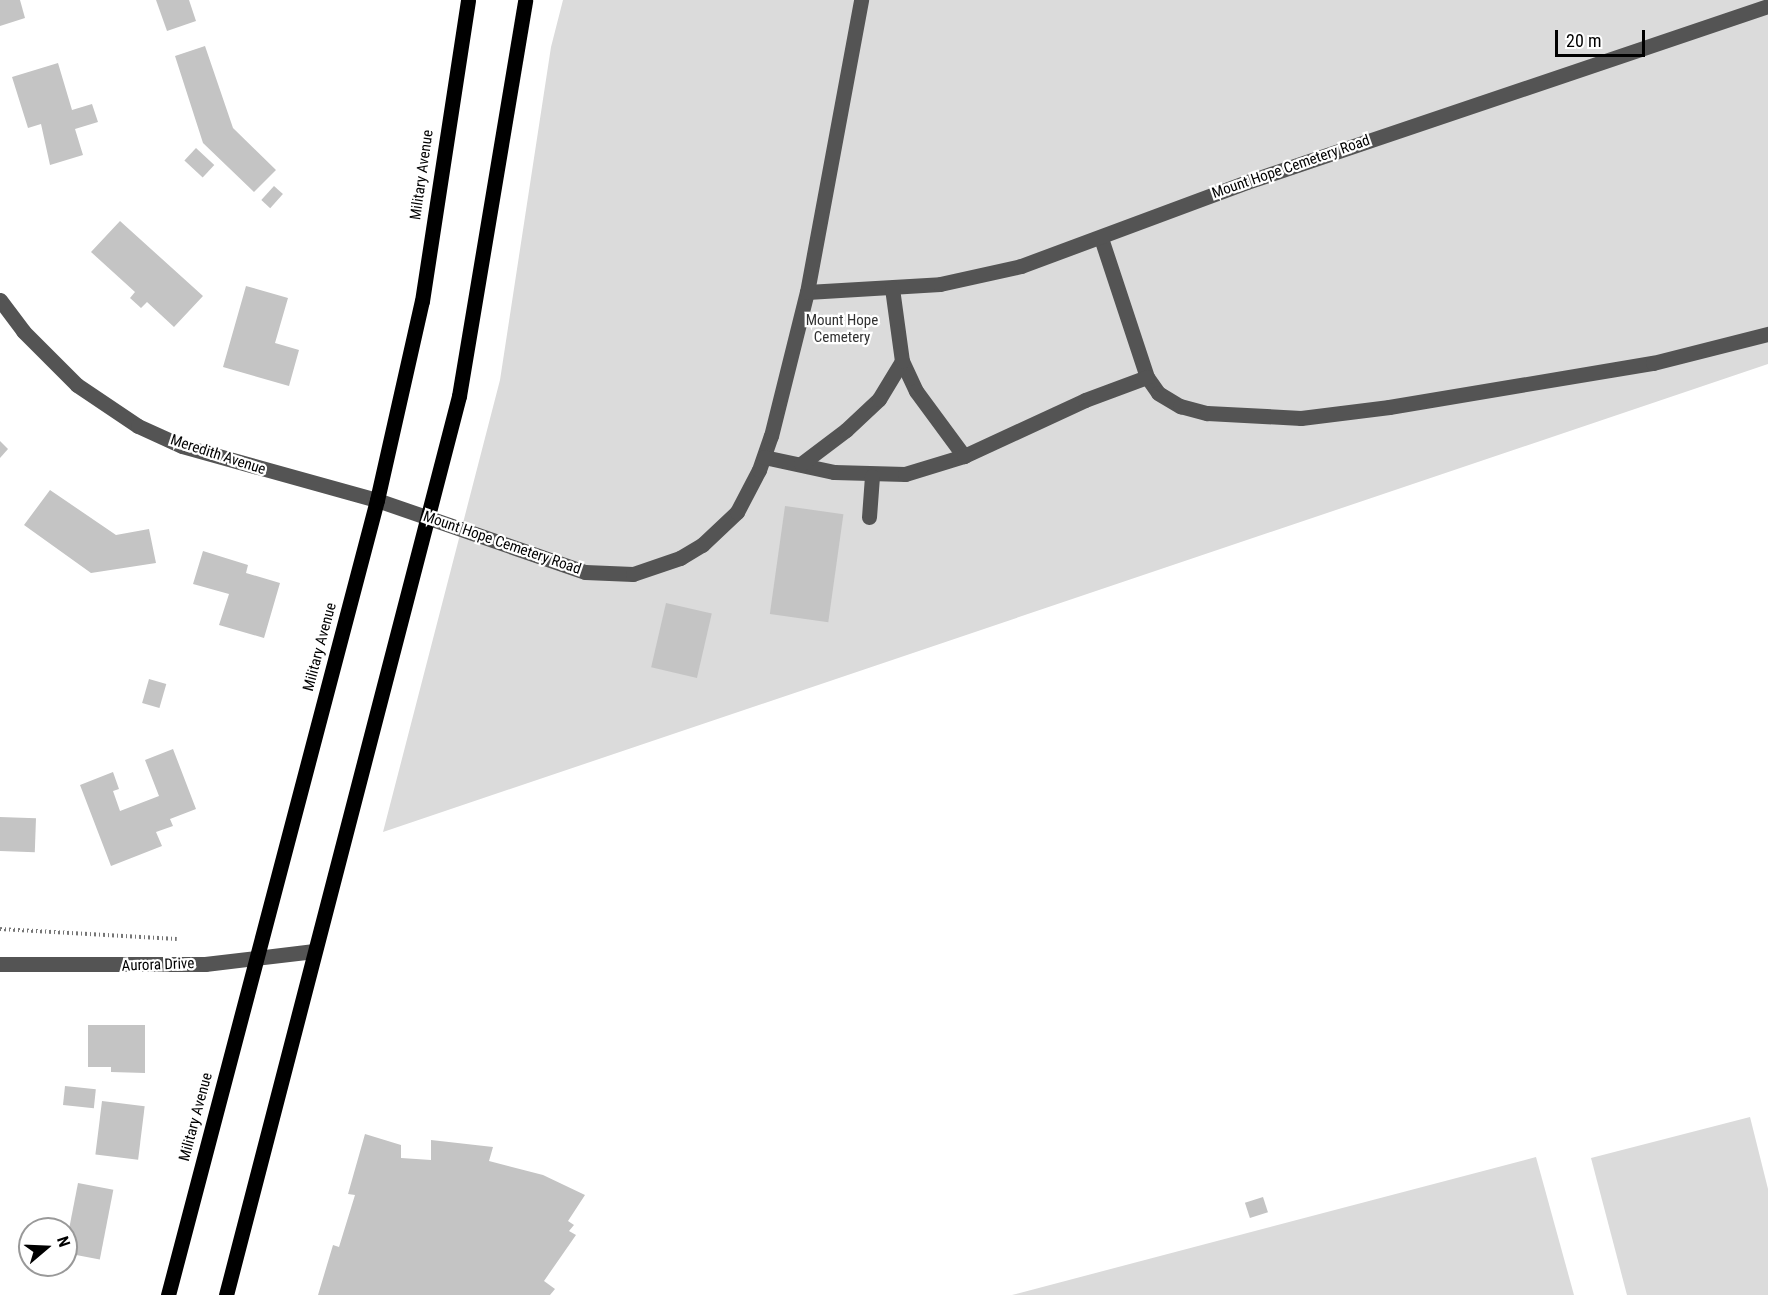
<!DOCTYPE html>
<html>
<head>
<meta charset="utf-8">
<style>
	body { margin:0 }
	#map { position:relative; width:1768px; height:1295px; overflow:hidden; background:#fff; font-family:"Roboto Condensed",sans-serif }
	div>[style] { position:absolute }
	.green>* { inset:0; background:#dbdbdb }
	.building>* { inset:0; background:#c4c4c4; transform-origin:0 0 }
	.path>* { height:4px; margin-top:-2px; transform-origin:0; background:repeating-linear-gradient(90deg,#767676 0 1.5px,transparent 0 4.5px) }
	.minor>* { height:15px; margin:-7.5px; padding:0 7.5px; transform-origin:7.5px; border-radius:7.5px; background:#545454 }
	.major>* { height:15px; margin:-7.5px; padding:0 7.5px; transform-origin:7.5px; border-radius:7.5px; background:#000 }
	span { translate:-50% -50%; white-space:nowrap; text-align:center; line-height:1.15; -webkit-text-stroke:4.5px #fff; paint-order:stroke }
	.street-label { font-size:15px; color:#000 }
	.park-label { font-size:15px; color:#323232 }
	.north { position:absolute; left:18px; top:1217px; width:60px; height:60px; box-sizing:border-box; background:#fff; border:2px solid #999; border-radius:50%; rotate:71deg; font-size:16px; font-weight:700; line-height:24px; text-align:center; color:#000 }
	.north::after { content:''; display:block; margin:auto; width:21px; height:27px; background:#000; clip-path:polygon(50% 0,100% 100%,50% 72%,0 100%) }
	.scale { position:absolute; left:1555px; top:30px; width:90px; height:27px; box-sizing:border-box; border:3px solid #000; border-top:0; padding-left:8px; font-size:18px; line-height:21px; white-space:nowrap; color:#000; -webkit-text-stroke:4px #fff; paint-order:stroke }
</style>
</head>
<body>
<div id="map">
	<div class="green">
		<i style="clip-path:polygon(563px 0,1768px 0,1768px 364px,383px 832px,500px 380px,551px 47px)"></i>
		<i style="clip-path:polygon(1750px 1117px,1768px 1189px,1768px 1295px,1627px 1295px,1591px 1158px)"></i>
		<i style="clip-path:polygon(1536px 1157px,1574px 1295px,1012px 1295px)"></i>
	</div>
	<div class="building">
		<i style="clip-path:polygon(0 0,20px 0,25px 18px,0 26px)"></i>
		<i style="clip-path:polygon(156px 0,189px 0,196px 21px,167px 31px)"></i>
		<i style="clip-path:polygon(205px 46px,233px 128px,276px 170px,254px 192px,203px 143px,175px 56px)"></i>
		<i style="clip-path:polygon(58px 63px,72px 110px,92px 104px,98px 122px,75px 129px,83px 155px,50px 165px,41px 124px,28px 128px,12px 77px)"></i>
		<i style="left:196px;top:148px;width:25px;height:17px;rotate:43deg"></i>
		<i style="left:274px;top:186px;width:12px;height:19px;rotate:42deg"></i>
		<i style="clip-path:polygon(120px 221px,203px 296px,174px 327px,147px 302px,141px 308px,130px 298px,135px 292px,91px 252px)"></i>
		<i style="clip-path:polygon(246px 286px,288px 298px,275px 343px,299px 350px,289px 386px,223px 367px)"></i>
		<i style="clip-path:polygon(0 441px,8px 449px,0 458px)"></i>
		<i style="clip-path:polygon(50px 490px,116px 535px,149px 529px,156px 563px,91px 573px,24px 525px)"></i>
		<i style="left:785px;top:506px;width:59px;height:109px;rotate:8deg"></i>
		<i style="clip-path:polygon(203px 551px,248px 565px,246px 573px,280px 583px,264px 638px,219px 625px,229px 594px,193px 584px)"></i>
		<i style="left:666px;top:603px;width:47px;height:66px;rotate:13deg"></i>
		<i style="left:149px;top:679px;width:18px;height:25px;rotate:16deg"></i>
		<i style="clip-path:polygon(173px 749px,196px 809px,170px 819px,173px 826px,156px 832px,162px 846px,111px 866px,80px 785px,113px 772px,119px 789px,113px 791px,120px 811px,159px 796px,145px 760px)"></i>
		<i style="left:0;top:817px;width:36px;height:34px;rotate:2deg"></i>
		<i style="clip-path:polygon(88px 1025px,145px 1025px,145px 1073px,111px 1072px,111px 1067px,88px 1067px)"></i>
		<i style="left:65px;top:1086px;width:31px;height:19px;rotate:6deg"></i>
		<i style="left:102px;top:1101px;width:43px;height:54px;rotate:7deg"></i>
		<i style="clip-path:polygon(365px 1134px,401px 1145px,401px 1158px,431px 1160px,431px 1140px,493px 1147px,489px 1161px,543px 1175px,585px 1195px,568px 1221px,574px 1225px,569px 1231px,576px 1235px,544px 1281px,555px 1289px,550px 1295px,318px 1295px,333px 1245px,339px 1247px,355px 1195px,348px 1194px)"></i>
		<i style="left:78px;top:1183px;width:36px;height:71px;rotate:11deg"></i>
		<i style="left:1263px;top:1197px;width:16px;height:19px;rotate:72deg"></i>
	</div>
	<div class="path">
		<i style="left:0;top:929px;width:177px;rotate:3.2deg"></i>
	</div>
	<div class="minor">
		<i style="left:1101px;top:238px;width:146px;rotate:71.7deg"></i>
		<i style="left:1147px;top:377px;width:19px;rotate:55deg"></i>
		<i style="left:1158px;top:393px;width:26px;rotate:31deg"></i>
		<i style="left:1180px;top:406px;width:28px;rotate:15deg"></i>
		<i style="left:1207px;top:413px;width:94px;rotate:3deg"></i>
		<i style="left:1301px;top:418px;width:89px;rotate:-7.1deg"></i>
		<i style="left:1389px;top:407px;width:268px;rotate:-9.5deg"></i>
		<i style="left:1653px;top:363px;width:119px;rotate:-14.2deg"></i>
		<i style="left:807px;top:292px;width:133px;rotate:-3.4deg"></i>
		<i style="left:940px;top:284px;width:83px;rotate:-12.5deg"></i>
		<i style="left:1021px;top:266px;width:241px;rotate:-20.4deg"></i>
		<i style="left:1247px;top:182px;width:550px;rotate:-18.67deg"></i>
		<i style="left:0;top:300px;width:39px;rotate:53deg"></i>
		<i style="left:23px;top:331px;width:76px;rotate:45deg"></i>
		<i style="left:77px;top:385px;width:73px;rotate:33.9deg"></i>
		<i style="left:138px;top:426px;width:48px;rotate:24.4deg"></i>
		<i style="left:182px;top:446px;width:202px;rotate:15.5deg"></i>
		<i style="left:377px;top:500px;width:220px;rotate:19.1deg"></i>
		<i style="left:585px;top:572px;width:48px;rotate:2.4deg"></i>
		<i style="left:633px;top:574px;width:50px;rotate:-18.8deg"></i>
		<i style="left:680px;top:558px;width:26px;rotate:-31deg"></i>
		<i style="left:702px;top:545px;width:48px;rotate:-43.3deg"></i>
		<i style="left:737px;top:512px;width:47px;rotate:-62.4deg"></i>
		<i style="left:759px;top:470px;width:36px;rotate:-71deg"></i>
		<i style="left:771px;top:436px;width:148px;rotate:-76deg"></i>
		<i style="left:807px;top:292px;width:297px;rotate:-79.5deg"></i>
		<i style="left:902px;top:361px;width:33px;rotate:65deg"></i>
		<i style="left:916px;top:391px;width:81px;rotate:53.6deg"></i>
		<i style="left:764px;top:457px;width:72px;rotate:12.1deg"></i>
		<i style="left:834px;top:472px;width:71px;rotate:1.6deg"></i>
		<i style="left:905px;top:474px;width:62px;rotate:-17deg"></i>
		<i style="left:964px;top:456px;width:133px;rotate:-24.8deg"></i>
		<i style="left:1085px;top:400px;width:66px;rotate:-20.4deg"></i>
		<i style="left:801px;top:464px;width:56px;rotate:-37.1deg"></i>
		<i style="left:846px;top:430px;width:45px;rotate:-43.2deg"></i>
		<i style="left:879px;top:399px;width:44px;rotate:-58.8deg"></i>
		<i style="left:902px;top:361px;width:74px;rotate:-97.8deg"></i>
		<i style="left:869px;top:517px;width:41px;rotate:-85.8deg"></i>
		<i style="left:0;top:964px;width:205px"></i>
		<i style="left:205px;top:964px;width:110px;rotate:-6.8deg"></i>
	</div>
	<div class="major">
		<i style="left:168px;top:1295px;width:822px;rotate:-75.27deg"></i>
		<i style="left:377px;top:500px;width:204px;rotate:-77.3deg"></i>
		<i style="left:422px;top:301px;width:304px;rotate:-81.3deg"></i>
		<i style="left:226px;top:1295px;width:929px;rotate:-75.47deg"></i>
		<i style="left:459px;top:396px;width:401px;rotate:-80.5deg"></i>
	</div>
	<div class="street-label">
		<span style="left:1291px;top:167px;rotate:-19deg">Mount Hope Cemetery Road</span>
		<span style="left:422px;top:175px;rotate:-82deg">Military Avenue</span>
		<span style="left:218px;top:455px;rotate:18deg">Meredith Avenue</span>
		<span style="left:502px;top:543px;rotate:19deg">Mount Hope Cemetery Road</span>
		<span style="left:320px;top:647px;rotate:-75deg">Military Avenue</span>
		<span style="left:158px;top:965px;rotate:-2deg">Aurora Drive</span>
		<span style="left:196px;top:1117px;rotate:-75deg">Military Avenue</span>
	</div>
	<div class="park-label">
		<span style="left:842px;top:329px">Mount Hope<br>Cemetery</span>
	</div>
	<div class="north">N</div>
	<div class="scale">20 m</div>
</div>
</body>
</html>
